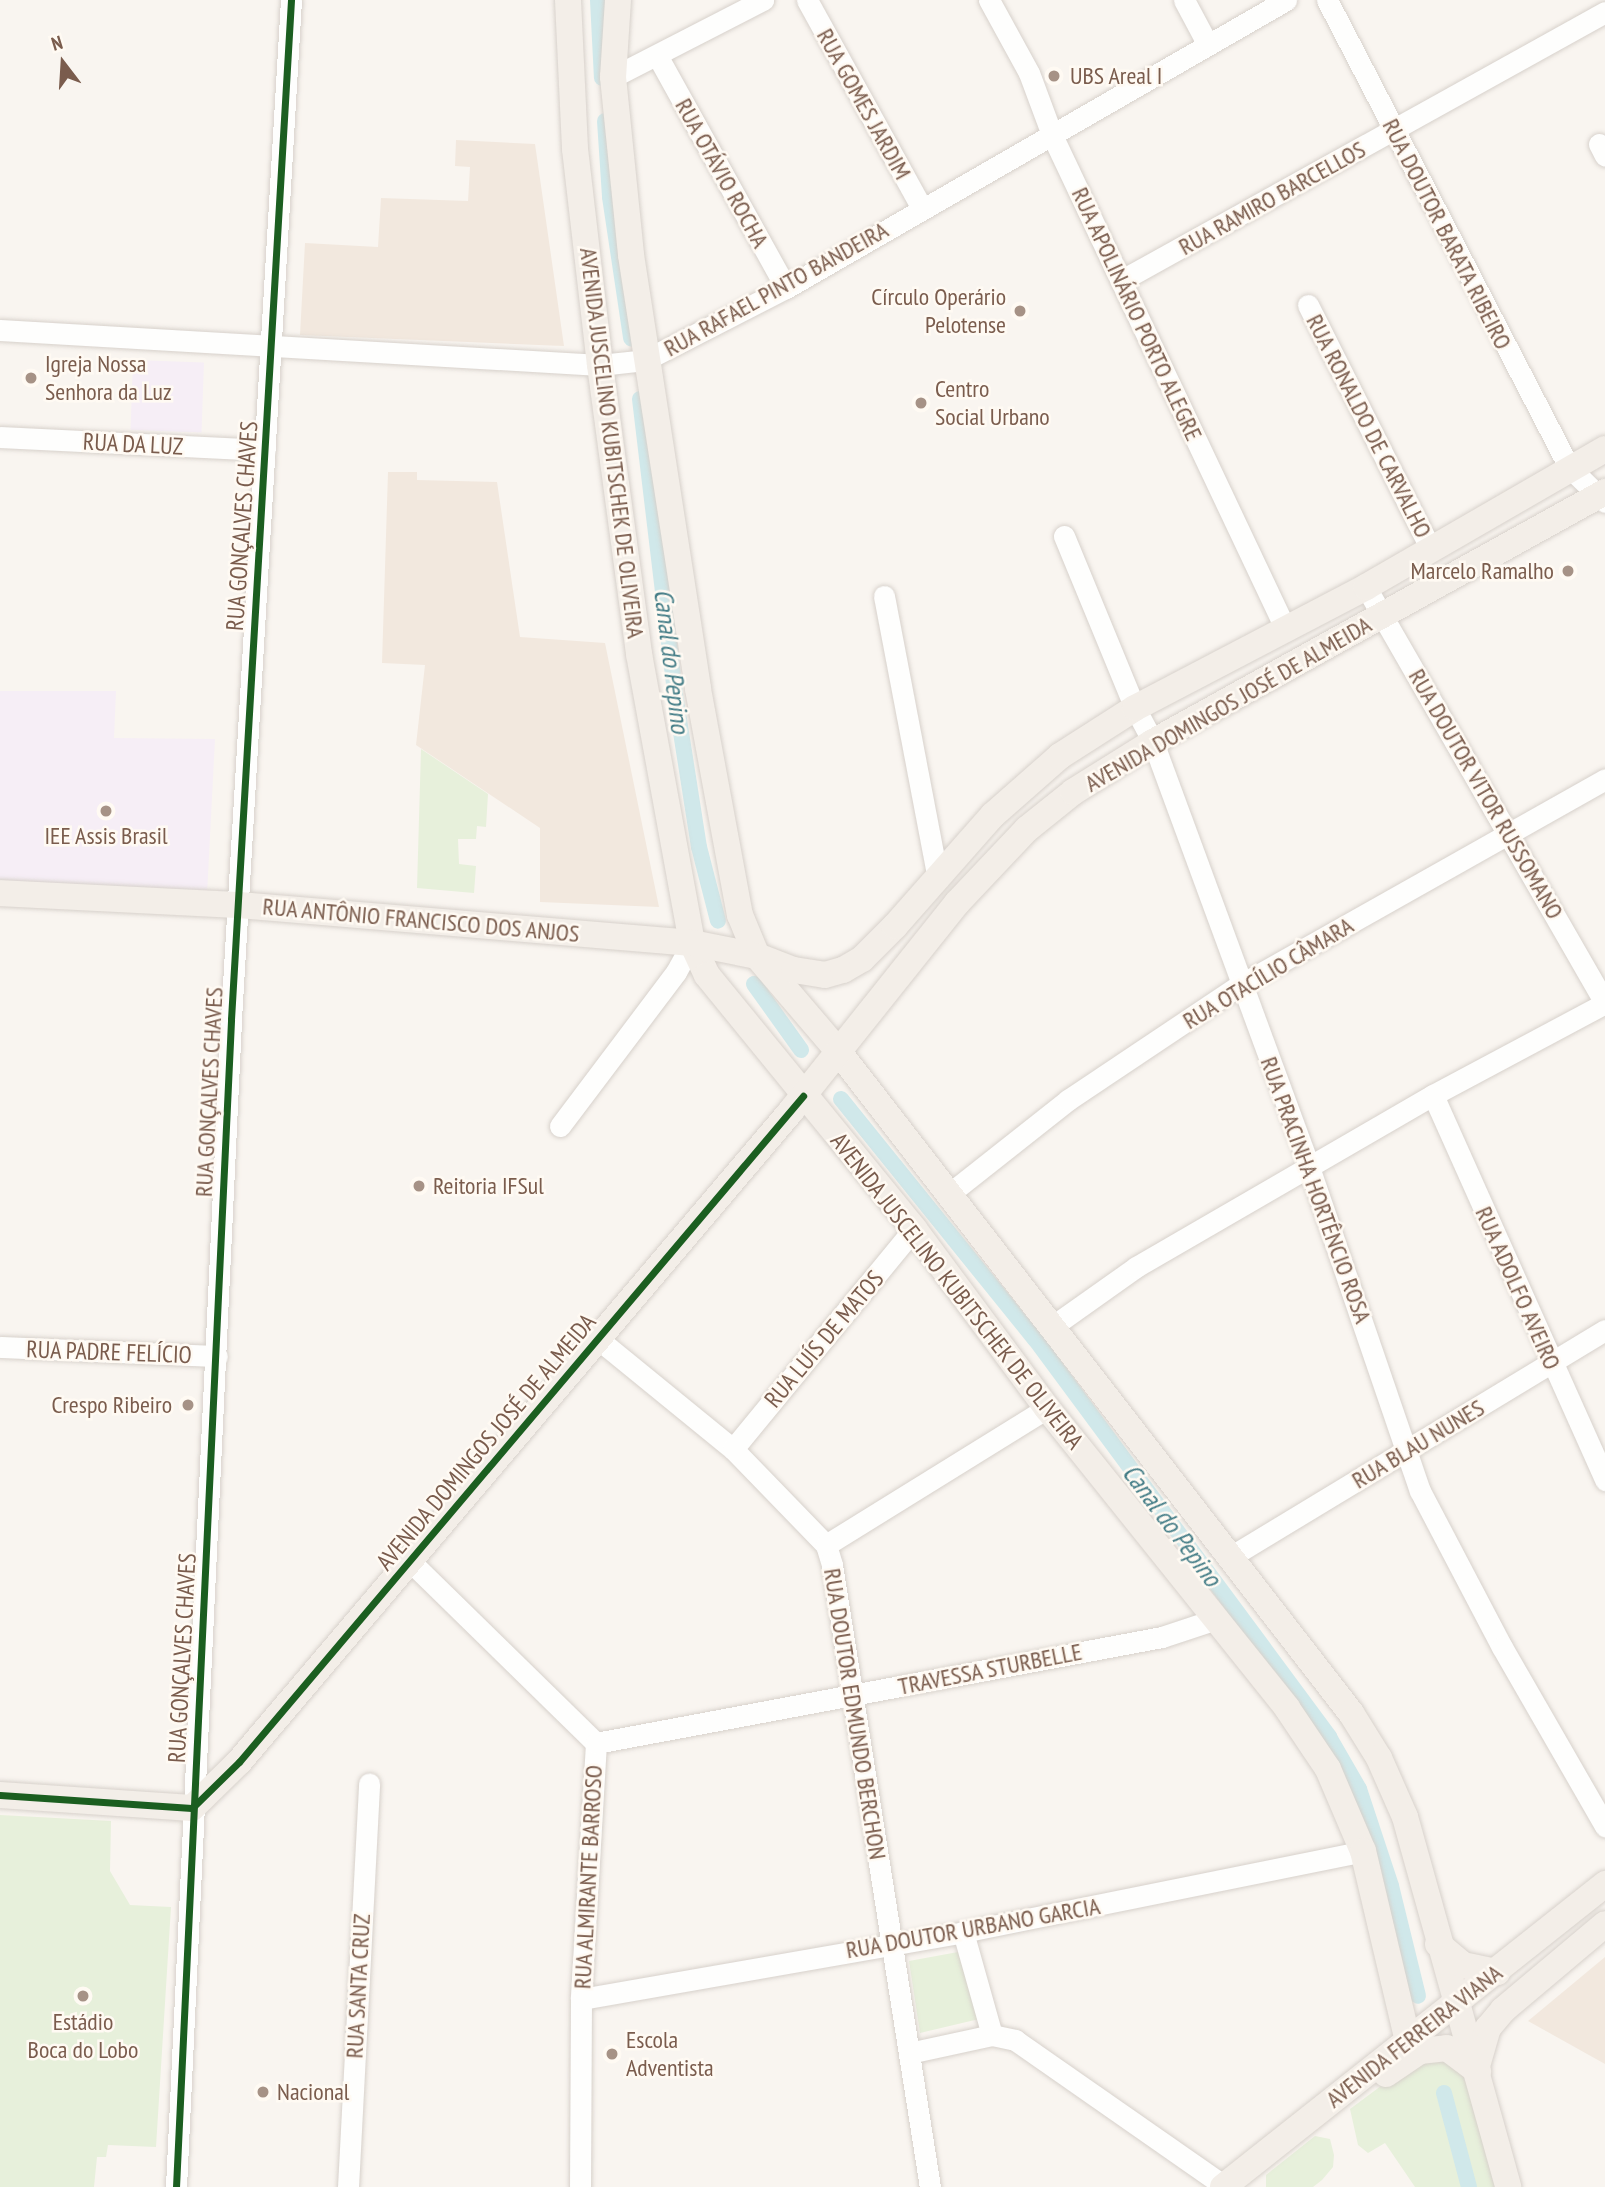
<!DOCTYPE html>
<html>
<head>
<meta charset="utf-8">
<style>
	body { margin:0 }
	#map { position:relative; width:1605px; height:2187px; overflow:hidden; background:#f9f5f0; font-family:"PT Sans Narrow",sans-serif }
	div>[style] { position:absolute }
	.residential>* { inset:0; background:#f2e8de }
	.education>* { inset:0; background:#f6eef6; transform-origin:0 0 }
	.green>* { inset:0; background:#e7f0db }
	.canal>* { height:16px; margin:-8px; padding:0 8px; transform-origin:8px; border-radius:8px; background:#d0e8ea }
	.roads { filter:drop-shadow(0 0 2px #d7d1cb) drop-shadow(0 0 2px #d7d1cb) }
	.minor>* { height:21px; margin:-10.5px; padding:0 10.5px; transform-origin:10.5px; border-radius:10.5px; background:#fefefd }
	.major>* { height:26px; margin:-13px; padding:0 13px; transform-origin:13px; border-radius:13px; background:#f3eee8 }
	.cycleway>* { height:7px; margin:-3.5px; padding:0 3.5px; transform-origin:3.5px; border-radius:3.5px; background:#1b5e20 }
	.dots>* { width:19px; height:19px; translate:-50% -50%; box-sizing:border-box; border:4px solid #fffaf3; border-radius:50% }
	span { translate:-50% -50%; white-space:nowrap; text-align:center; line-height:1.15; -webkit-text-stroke:5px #fffaf3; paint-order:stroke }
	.poi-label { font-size:24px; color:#7a5c4d }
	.left { translate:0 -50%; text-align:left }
	.right { translate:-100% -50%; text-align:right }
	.street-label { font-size:24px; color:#7a5c4d }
	.water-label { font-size:26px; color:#437c86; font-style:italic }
	.north { position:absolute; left:28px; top:28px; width:70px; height:70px; -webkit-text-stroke:5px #fffaf3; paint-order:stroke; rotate:343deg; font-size:19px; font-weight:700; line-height:28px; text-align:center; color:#7a5c4d }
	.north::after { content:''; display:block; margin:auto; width:24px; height:32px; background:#7a5c4d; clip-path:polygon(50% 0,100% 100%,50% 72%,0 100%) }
</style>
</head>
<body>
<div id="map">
	<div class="residential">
		<i style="clip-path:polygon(456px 140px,535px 144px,564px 346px,300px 335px,305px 243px,378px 247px,381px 198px,468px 201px,470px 167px,455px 166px)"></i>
		<i style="clip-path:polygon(388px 472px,417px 472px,417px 480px,497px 482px,520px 637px,605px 643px,659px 907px,540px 902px,540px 828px,416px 745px,425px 665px,382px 663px)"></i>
		<i style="clip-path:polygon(1605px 1957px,1605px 2064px,1528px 2021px)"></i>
	</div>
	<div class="education">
		<i style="left:133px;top:360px;width:71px;height:70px;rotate:2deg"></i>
		<i style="clip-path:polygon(0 691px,116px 691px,114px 738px,215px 739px,207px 895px,0 882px)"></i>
	</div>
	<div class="green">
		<i style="clip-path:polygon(421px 749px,488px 794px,486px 827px,477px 826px,476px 839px,458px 839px,459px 864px,476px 866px,474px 893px,417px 888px)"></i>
		<i style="clip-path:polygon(0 1815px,111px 1821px,110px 1871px,130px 1905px,171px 1907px,156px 2147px,108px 2145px,106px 2157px,97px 2157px,94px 2187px,0 2187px)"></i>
		<i style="clip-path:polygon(958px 1952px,979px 2019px,920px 2033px,909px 1961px)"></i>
		<i style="clip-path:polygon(1424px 2054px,1461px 2062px,1495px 2187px,1415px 2187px,1385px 2143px,1368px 2153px,1358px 2145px,1350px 2109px)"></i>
		<i style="clip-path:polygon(1315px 2136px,1330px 2139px,1334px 2155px,1333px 2167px,1322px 2180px,1313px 2187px,1266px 2187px,1266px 2175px)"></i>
	</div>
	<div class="canal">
		<i style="left:598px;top:0;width:78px;rotate:87.1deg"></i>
		<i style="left:605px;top:121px;width:76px;rotate:86.2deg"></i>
		<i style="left:610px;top:197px;width:143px;rotate:81.5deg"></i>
		<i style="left:640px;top:399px;width:297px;rotate:83.2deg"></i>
		<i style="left:675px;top:694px;width:155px;rotate:81.1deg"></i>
		<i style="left:699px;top:847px;width:76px;rotate:75.6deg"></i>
		<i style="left:754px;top:984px;width:81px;rotate:54.5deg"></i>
		<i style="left:841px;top:1099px;width:309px;rotate:51.1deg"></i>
		<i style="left:1035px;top:1339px;width:495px;rotate:53.5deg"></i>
		<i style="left:1329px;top:1737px;width:60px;rotate:60deg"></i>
		<i style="left:1359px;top:1789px;width:102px;rotate:71.7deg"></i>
		<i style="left:1391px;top:1886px;width:113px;rotate:76.2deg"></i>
		<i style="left:1444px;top:2093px;width:97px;rotate:75.1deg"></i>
	</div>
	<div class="roads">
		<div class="minor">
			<i style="left:807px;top:0;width:238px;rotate:61.1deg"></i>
			<i style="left:989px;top:0;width:83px;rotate:61.3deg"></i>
			<i style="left:1029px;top:73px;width:66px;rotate:69.6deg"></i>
			<i style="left:1052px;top:135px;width:545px;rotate:64.7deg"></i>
			<i style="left:1184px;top:0;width:49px;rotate:61.9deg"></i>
			<i style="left:1327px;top:0;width:526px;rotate:62.61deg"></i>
			<i style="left:1569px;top:467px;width:50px;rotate:44.2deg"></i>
			<i style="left:658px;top:57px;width:264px;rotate:61deg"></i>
			<i style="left:613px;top:77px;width:169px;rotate:-27.2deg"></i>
			<i style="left:1599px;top:144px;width:13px;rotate:63deg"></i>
			<i style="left:1122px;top:280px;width:552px;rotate:-29.02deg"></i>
			<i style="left:1308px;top:305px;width:272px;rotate:63.3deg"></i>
			<i style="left:0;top:330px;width:601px;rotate:3.34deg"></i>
			<i style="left:600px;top:365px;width:45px;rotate:-6.3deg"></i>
			<i style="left:645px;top:360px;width:158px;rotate:-27.1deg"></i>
			<i style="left:786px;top:288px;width:577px;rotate:-29.94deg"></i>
			<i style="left:0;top:437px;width:265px;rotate:2.8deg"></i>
			<i style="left:1064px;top:536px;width:186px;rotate:67.6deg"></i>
			<i style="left:1135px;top:708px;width:38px;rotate:62deg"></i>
			<i style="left:1153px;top:742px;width:453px;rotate:69.8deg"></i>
			<i style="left:1309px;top:1167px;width:342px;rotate:71.1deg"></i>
			<i style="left:1420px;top:1491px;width:176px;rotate:62.3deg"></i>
			<i style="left:1502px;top:1647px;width:207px;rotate:60.1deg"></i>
			<i style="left:884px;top:596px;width:288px;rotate:79.2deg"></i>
			<i style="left:1433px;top:1095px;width:422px;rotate:65.9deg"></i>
			<i style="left:560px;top:1126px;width:193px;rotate:-53deg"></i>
			<i style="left:676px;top:972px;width:33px;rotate:-61deg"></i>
			<i style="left:949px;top:1194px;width:152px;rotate:-38.3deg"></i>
			<i style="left:1068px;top:1100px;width:207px;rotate:-33.8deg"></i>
			<i style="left:1240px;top:985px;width:419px;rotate:-29.4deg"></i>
			<i style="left:1050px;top:1328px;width:105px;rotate:-35.3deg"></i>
			<i style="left:1136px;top:1267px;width:343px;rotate:-30.1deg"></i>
			<i style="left:1433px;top:1095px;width:195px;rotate:-28.1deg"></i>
			<i style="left:1605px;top:1003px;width:480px;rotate:-119.9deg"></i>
			<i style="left:598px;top:1339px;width:174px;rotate:39.2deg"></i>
			<i style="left:733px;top:1449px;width:134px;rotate:45.9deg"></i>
			<i style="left:826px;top:1545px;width:21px;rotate:73deg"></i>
			<i style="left:832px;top:1565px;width:630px;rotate:81.05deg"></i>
			<i style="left:0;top:1347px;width:217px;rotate:2.4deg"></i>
			<i style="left:733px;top:1449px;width:285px;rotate:-50.6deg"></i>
			<i style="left:826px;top:1545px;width:260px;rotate:-31.8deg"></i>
			<i style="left:1230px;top:1557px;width:438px;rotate:-31.2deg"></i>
			<i style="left:410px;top:1561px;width:260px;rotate:44.4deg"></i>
			<i style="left:596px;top:1743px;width:256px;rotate:93.4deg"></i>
			<i style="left:581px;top:1999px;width:188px;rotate:90.3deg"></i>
			<i style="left:596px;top:1743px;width:576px;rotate:-10.61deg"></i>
			<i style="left:1162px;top:1637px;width:57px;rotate:-18.4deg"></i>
			<i style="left:963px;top:1932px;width:107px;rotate:74.3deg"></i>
			<i style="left:581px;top:1999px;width:388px;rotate:-9.9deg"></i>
			<i style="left:963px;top:1932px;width:408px;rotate:-11.4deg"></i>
			<i style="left:909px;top:2053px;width:85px;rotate:-12.2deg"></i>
			<i style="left:992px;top:2035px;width:24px;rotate:12deg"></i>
			<i style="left:1015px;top:2040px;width:255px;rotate:34.9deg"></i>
			<i style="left:176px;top:2187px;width:1169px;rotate:-87.3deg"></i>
			<i style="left:231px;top:1019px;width:1021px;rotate:-86.63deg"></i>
			<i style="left:348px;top:2187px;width:404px;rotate:-87deg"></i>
		</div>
		<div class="major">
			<i style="left:568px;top:0;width:149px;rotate:87.3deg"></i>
			<i style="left:575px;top:149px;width:217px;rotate:83.4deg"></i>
			<i style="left:600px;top:365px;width:292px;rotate:82.3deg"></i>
			<i style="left:639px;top:654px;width:294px;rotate:79.6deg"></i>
			<i style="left:692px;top:943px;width:35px;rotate:65deg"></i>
			<i style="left:707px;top:975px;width:328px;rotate:50.8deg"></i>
			<i style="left:914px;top:1229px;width:223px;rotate:53.4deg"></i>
			<i style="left:1047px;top:1408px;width:384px;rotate:51.3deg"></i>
			<i style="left:1287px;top:1708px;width:73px;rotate:56.1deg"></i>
			<i style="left:1328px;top:1769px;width:89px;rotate:66.9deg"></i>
			<i style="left:1363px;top:1851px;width:191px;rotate:76.7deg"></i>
			<i style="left:618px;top:0;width:77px;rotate:93.7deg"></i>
			<i style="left:613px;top:77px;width:179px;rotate:84.2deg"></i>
			<i style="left:631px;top:255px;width:439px;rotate:81.2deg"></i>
			<i style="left:698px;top:689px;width:230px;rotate:79.5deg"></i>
			<i style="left:740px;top:915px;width:44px;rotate:67.5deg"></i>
			<i style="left:757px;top:956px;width:125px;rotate:49.5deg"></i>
			<i style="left:838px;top:1051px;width:838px;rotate:52.23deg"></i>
			<i style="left:1351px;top:1713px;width:53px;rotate:58.1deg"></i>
			<i style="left:1379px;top:1758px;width:64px;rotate:66.2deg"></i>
			<i style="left:1405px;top:1817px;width:384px;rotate:74.4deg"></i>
			<i style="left:0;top:893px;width:239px;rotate:2.9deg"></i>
			<i style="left:239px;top:905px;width:455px;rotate:4.8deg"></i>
			<i style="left:692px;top:943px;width:66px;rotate:11.3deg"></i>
			<i style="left:757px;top:956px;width:40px;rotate:21deg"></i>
			<i style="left:794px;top:970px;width:31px;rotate:9deg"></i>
			<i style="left:825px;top:975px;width:19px;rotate:-16deg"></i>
			<i style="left:843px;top:970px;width:22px;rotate:-30deg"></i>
			<i style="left:862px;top:959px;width:47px;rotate:-45deg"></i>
			<i style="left:895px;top:926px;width:148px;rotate:-48.6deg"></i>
			<i style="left:993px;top:815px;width:89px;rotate:-41.4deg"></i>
			<i style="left:1060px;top:756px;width:89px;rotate:-32.6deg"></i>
			<i style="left:1135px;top:708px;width:261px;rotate:-27.6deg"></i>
			<i style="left:1366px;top:587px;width:276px;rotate:-30deg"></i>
			<i style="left:0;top:1795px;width:192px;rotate:3.9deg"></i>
			<i style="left:192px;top:1808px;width:66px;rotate:-44.4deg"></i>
			<i style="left:239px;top:1762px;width:854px;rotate:-49.7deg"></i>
			<i style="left:791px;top:1111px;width:266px;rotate:-51.4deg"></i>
			<i style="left:957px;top:903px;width:102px;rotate:-46.6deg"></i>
			<i style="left:1027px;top:829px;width:59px;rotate:-38.8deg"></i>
			<i style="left:1073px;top:792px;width:94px;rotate:-32deg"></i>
			<i style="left:1153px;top:742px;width:517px;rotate:-28.95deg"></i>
			<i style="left:1438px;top:1944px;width:33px;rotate:40deg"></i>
			<i style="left:1463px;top:1965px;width:35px;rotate:12deg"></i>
			<i style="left:1477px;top:2066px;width:40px;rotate:-74deg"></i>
			<i style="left:1488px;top:2028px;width:23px;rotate:-50deg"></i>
			<i style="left:1503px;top:2010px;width:133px;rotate:-40.1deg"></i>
			<i style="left:1386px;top:2074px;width:41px;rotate:-34.1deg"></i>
			<i style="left:1420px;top:2051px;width:27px;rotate:-6deg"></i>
			<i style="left:1447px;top:2048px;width:39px;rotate:37deg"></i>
			<i style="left:1223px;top:2187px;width:488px;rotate:-38.4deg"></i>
		</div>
	</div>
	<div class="cycleway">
		<i style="left:0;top:1795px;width:192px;rotate:3.9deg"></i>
		<i style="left:192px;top:1808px;width:66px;rotate:-44.4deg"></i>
		<i style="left:239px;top:1762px;width:873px;rotate:-49.74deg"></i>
		<i style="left:176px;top:2187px;width:1169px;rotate:-87.3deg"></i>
		<i style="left:231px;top:1019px;width:1021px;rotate:-86.63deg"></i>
	</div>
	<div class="dots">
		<i style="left:1054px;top:76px;background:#a69286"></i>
		<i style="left:1020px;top:311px;background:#a69286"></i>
		<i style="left:31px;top:378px;background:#a69286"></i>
		<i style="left:921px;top:403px;background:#a69286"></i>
		<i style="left:1568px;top:571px;background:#a69286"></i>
		<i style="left:106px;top:811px;background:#a69286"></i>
		<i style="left:419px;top:1186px;background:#a69286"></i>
		<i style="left:188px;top:1405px;background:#a69286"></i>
		<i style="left:83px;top:1996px;background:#a69286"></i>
		<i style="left:612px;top:2054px;background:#a69286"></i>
		<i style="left:263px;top:2092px;background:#a69286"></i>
	</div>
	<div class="poi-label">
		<span class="left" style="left:1070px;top:76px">UBS Areal I</span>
		<span class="right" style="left:1006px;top:311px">Círculo Operário<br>Pelotense</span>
		<span class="left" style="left:45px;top:378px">Igreja Nossa<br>Senhora da Luz</span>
		<span class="left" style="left:935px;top:403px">Centro<br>Social Urbano</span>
		<span class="right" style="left:1554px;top:571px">Marcelo Ramalho</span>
		<span style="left:106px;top:836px">IEE Assis Brasil</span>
		<span class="left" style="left:433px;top:1186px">Reitoria IFSul</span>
		<span class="right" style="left:172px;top:1405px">Crespo Ribeiro</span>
		<span style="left:83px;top:2036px">Estádio<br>Boca do Lobo</span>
		<span class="left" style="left:626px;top:2054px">Escola<br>Adventista</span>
		<span class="left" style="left:277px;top:2092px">Nacional</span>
	</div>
	<div class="street-label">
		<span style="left:864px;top:104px;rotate:61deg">RUA GOMES JARDIM</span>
		<span style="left:722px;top:173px;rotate:61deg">RUA OTÁVIO ROCHA</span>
		<span style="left:1272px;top:198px;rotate:-29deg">RUA RAMIRO BARCELLOS</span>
		<span style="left:1447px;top:234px;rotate:63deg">RUA DOUTOR BARATA RIBEIRO</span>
		<span style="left:776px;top:289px;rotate:-29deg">RUA RAFAEL PINTO BANDEIRA</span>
		<span style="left:1137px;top:314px;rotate:65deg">RUA APOLINÁRIO PORTO ALEGRE</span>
		<span style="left:1369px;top:426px;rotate:63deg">RUA RONALDO DE CARVALHO</span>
		<span style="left:612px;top:443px;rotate:83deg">AVENIDA JUSCELINO KUBITSCHEK DE OLIVEIRA</span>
		<span style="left:133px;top:444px;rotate:3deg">RUA DA LUZ</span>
		<span style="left:242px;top:526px;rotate:-86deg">RUA GONÇALVES CHAVES</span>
		<span style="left:1228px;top:704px;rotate:-30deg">AVENIDA DOMINGOS JOSÉ DE ALMEIDA</span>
		<span style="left:1486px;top:794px;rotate:60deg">RUA DOUTOR VITOR RUSSOMANO</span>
		<span style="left:421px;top:920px;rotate:5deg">RUA ANTÔNIO FRANCISCO DOS ANJOS</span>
		<span style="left:1268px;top:973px;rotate:-31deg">RUA OTACÍLIO CÂMARA</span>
		<span style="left:209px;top:1092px;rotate:-87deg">RUA GONÇALVES CHAVES</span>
		<span style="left:1316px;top:1190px;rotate:70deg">RUA PRACINHA HORTÊNCIO ROSA</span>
		<span style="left:1518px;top:1288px;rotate:66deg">RUA ADOLFO AVEIRO</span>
		<span style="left:957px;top:1291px;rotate:52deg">AVENIDA JUSCELINO KUBITSCHEK DE OLIVEIRA</span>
		<span style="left:824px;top:1339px;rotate:-50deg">RUA LUÍS DE MATOS</span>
		<span style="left:109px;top:1352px;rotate:2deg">RUA PADRE FELÍCIO</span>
		<span style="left:486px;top:1442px;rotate:-50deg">AVENIDA DOMINGOS JOSÉ DE ALMEIDA</span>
		<span style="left:1418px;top:1444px;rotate:-31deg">RUA BLAU NUNES</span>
		<span style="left:182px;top:1658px;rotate:-87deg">RUA GONÇALVES CHAVES</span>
		<span style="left:990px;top:1669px;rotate:-11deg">TRAVESSA STURBELLE</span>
		<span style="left:855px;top:1714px;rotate:81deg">RUA DOUTOR EDMUNDO BERCHON</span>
		<span style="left:588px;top:1877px;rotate:-87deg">RUA ALMIRANTE BARROSO</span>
		<span style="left:973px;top:1928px;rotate:-10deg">RUA DOUTOR URBANO GARCIA</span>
		<span style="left:358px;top:1986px;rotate:-87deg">RUA SANTA CRUZ</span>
		<span style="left:1414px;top:2036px;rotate:-38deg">AVENIDA FERREIRA VIANA</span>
	</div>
	<div class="water-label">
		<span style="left:672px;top:661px;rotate:83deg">Canal do Pepino</span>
		<span style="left:1172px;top:1525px;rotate:53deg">Canal do Pepino</span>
	</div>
	<div class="north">N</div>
</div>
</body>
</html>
